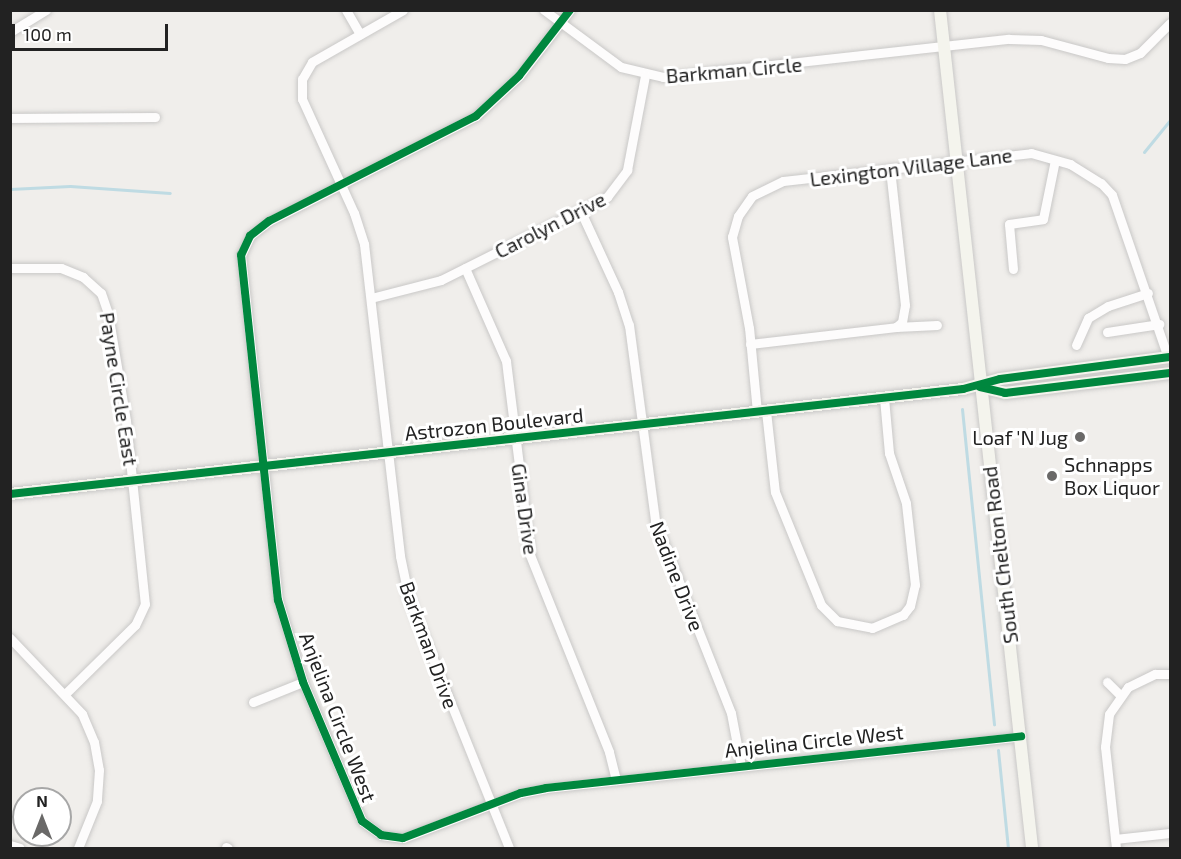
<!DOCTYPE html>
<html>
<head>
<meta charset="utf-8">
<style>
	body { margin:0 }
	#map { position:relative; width:1181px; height:859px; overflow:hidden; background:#f0eeeb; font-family:"Exo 2",sans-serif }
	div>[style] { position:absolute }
	.stream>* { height:3px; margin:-1.5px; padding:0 1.5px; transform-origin:1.5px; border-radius:1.5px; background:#bfdbe3 }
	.roads { filter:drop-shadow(0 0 2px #c9c8c7) drop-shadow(0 0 2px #c9c8c7) }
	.minor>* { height:9px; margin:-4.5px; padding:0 4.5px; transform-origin:4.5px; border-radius:4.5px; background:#fdfcfc }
	.secondary>* { height:12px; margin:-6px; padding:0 6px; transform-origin:6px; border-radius:6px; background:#f4f4ed }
	.cycleway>* { height:8px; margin:-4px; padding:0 4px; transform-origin:4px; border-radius:4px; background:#00873e }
	.dots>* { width:16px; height:16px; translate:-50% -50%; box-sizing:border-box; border:3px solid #fff; border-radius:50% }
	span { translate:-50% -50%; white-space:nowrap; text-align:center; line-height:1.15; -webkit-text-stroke:6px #fff; paint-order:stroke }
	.street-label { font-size:20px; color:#222 }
	.poi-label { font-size:20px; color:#222 }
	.right { translate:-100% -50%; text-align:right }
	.left { translate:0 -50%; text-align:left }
	.frame { position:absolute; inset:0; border:12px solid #222; pointer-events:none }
	.north { position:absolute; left:12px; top:787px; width:60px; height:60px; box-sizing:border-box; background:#fff; border:2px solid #a7a7a7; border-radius:50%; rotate:0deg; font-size:16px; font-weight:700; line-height:24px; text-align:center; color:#222 }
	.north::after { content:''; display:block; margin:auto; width:21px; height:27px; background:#6a6968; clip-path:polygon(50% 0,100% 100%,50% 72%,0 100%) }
	.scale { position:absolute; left:12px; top:24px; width:156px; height:27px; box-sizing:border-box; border:3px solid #222; border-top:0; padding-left:8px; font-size:18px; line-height:21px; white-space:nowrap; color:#222; -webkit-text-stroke:4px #fff; paint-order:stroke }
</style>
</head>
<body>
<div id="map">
	<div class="stream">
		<i style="left:1144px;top:152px;width:41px;rotate:-50.9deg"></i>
		<i style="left:10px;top:189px;width:60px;rotate:-2.9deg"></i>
		<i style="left:70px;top:186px;width:100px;rotate:4deg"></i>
		<i style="left:962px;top:409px;width:317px;rotate:84.2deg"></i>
		<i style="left:998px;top:750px;width:99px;rotate:84.2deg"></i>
	</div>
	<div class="roads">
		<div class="minor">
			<i style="left:346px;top:10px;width:28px;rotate:60deg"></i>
			<i style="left:403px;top:10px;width:105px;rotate:150.3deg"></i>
			<i style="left:312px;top:62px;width:20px;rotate:120deg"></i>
			<i style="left:302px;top:79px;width:20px;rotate:90deg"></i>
			<i style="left:302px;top:99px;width:125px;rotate:65.5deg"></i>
			<i style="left:354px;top:213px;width:33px;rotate:72deg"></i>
			<i style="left:364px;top:244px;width:314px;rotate:83.4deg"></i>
			<i style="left:400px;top:556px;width:44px;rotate:78.2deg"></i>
			<i style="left:409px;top:599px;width:268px;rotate:68.1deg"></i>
			<i style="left:544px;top:10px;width:96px;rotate:36.5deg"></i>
			<i style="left:621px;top:67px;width:43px;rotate:13.4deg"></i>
			<i style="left:663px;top:77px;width:348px;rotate:-6.3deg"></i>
			<i style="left:1009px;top:39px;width:32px;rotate:2deg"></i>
			<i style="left:1041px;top:40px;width:69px;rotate:15deg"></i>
			<i style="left:1108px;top:58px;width:17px;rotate:3deg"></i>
			<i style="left:1125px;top:59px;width:16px;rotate:-22deg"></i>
			<i style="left:1140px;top:53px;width:42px;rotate:-45deg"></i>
			<i style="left:570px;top:10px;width:83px;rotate:127.7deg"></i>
			<i style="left:519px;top:76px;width:59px;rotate:137.1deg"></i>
			<i style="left:476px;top:116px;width:232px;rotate:153.1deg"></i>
			<i style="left:269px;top:221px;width:24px;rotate:142deg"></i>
			<i style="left:250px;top:236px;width:21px;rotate:115deg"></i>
			<i style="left:241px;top:255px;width:347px;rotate:83.9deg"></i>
			<i style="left:278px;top:600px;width:86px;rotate:73deg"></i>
			<i style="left:303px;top:682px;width:151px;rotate:67deg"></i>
			<i style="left:362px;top:821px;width:24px;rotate:36deg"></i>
			<i style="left:381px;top:835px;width:22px;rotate:8deg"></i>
			<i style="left:403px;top:838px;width:126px;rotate:-20.9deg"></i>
			<i style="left:521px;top:793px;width:25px;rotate:-11deg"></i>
			<i style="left:546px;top:788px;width:478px;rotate:-6.2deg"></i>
			<i style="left:10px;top:32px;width:42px;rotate:-31.4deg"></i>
			<i style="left:10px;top:118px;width:145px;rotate:-0.4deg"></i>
			<i style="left:581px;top:212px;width:88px;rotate:65.2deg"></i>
			<i style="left:618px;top:292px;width:35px;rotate:72deg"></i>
			<i style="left:629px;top:325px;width:198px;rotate:82.4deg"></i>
			<i style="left:655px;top:521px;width:206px;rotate:68.4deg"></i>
			<i style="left:731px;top:713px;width:54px;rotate:79.3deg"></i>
			<i style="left:10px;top:268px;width:51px"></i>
			<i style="left:61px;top:268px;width:24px;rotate:22deg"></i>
			<i style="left:83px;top:277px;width:24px;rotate:42deg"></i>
			<i style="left:101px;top:293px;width:21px;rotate:71deg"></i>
			<i style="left:108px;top:313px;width:109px;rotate:80.5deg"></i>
			<i style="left:126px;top:421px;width:184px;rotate:84.1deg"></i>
			<i style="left:145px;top:604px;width:23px;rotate:115deg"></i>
			<i style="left:135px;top:625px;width:98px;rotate:135.4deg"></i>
			<i style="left:465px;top:268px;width:102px;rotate:66.2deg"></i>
			<i style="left:506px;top:361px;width:195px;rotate:82.9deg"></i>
			<i style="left:530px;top:555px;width:212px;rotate:68.1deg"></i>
			<i style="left:609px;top:752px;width:29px;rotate:76deg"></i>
			<i style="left:1013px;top:269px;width:45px;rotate:-95.1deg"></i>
			<i style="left:1009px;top:224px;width:34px;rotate:-8deg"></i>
			<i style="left:1043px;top:219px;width:60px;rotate:-78.5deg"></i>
			<i style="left:371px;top:298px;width:72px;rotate:-14.4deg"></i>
			<i style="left:441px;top:280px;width:186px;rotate:-26.6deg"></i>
			<i style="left:607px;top:197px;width:34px;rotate:-53deg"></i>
			<i style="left:627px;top:170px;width:96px;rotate:-79.2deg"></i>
			<i style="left:896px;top:327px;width:41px;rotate:-2.8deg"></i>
			<i style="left:1107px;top:332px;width:53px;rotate:-8.7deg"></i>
			<i style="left:750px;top:344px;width:147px;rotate:-6.6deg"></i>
			<i style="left:896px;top:327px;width:8px;rotate:-40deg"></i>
			<i style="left:902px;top:322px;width:17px;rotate:-80deg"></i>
			<i style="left:905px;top:305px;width:137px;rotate:-96.3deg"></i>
			<i style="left:1076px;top:345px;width:30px;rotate:-66deg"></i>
			<i style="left:1088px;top:318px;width:23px;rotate:-31deg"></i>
			<i style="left:1108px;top:306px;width:42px;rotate:-18deg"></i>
			<i style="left:766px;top:411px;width:81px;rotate:83.7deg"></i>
			<i style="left:775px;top:492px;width:122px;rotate:67.8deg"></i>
			<i style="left:821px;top:605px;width:23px;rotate:45deg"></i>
			<i style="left:837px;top:621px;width:36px;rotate:11deg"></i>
			<i style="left:872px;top:628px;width:34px;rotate:-23deg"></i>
			<i style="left:903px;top:615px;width:11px;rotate:-52deg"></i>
			<i style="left:910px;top:606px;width:22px;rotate:-77deg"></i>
			<i style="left:915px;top:585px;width:82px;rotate:-96.3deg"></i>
			<i style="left:906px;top:503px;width:53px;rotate:-108.8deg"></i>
			<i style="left:889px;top:453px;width:55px;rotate:-95.2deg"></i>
			<i style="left:757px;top:412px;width:84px;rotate:-95.4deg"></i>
			<i style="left:749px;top:328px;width:93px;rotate:-100.6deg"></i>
			<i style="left:732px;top:237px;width:22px;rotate:-74deg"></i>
			<i style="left:738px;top:216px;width:24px;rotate:-55deg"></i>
			<i style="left:752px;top:196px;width:34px;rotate:-26deg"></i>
			<i style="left:783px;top:181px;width:250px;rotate:-6.4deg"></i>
			<i style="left:1031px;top:153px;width:41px;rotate:15.8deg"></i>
			<i style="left:1070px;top:164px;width:36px;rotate:32deg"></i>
			<i style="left:1101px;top:183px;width:16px;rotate:47deg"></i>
			<i style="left:1112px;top:195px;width:172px;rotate:71deg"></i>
			<i style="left:10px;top:638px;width:105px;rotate:46.5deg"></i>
			<i style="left:82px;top:714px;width:30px;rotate:67deg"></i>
			<i style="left:94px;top:742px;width:28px;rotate:80deg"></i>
			<i style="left:99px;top:770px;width:31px;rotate:94deg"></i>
			<i style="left:97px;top:801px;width:51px;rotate:112deg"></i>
			<i style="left:1107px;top:682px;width:18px;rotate:45deg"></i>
			<i style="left:253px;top:702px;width:54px;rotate:-21.8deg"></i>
			<i style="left:1115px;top:839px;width:55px;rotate:-6.2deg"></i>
			<i style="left:10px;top:845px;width:10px;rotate:17deg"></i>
			<i style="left:226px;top:847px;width:2px;rotate:27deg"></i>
			<i style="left:1116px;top:848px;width:102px;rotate:-96.2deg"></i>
			<i style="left:1105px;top:747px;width:33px;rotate:-83deg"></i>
			<i style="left:1109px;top:714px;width:33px;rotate:-55deg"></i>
			<i style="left:1128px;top:687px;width:30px;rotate:-26deg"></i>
			<i style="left:1155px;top:674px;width:15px"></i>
		</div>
		<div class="secondary">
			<i style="left:940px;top:10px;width:843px;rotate:83.73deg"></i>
			<i style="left:980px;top:387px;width:26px;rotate:13deg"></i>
			<i style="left:1005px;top:393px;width:166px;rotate:-6.9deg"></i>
			<i style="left:10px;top:494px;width:959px;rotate:-6.29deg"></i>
			<i style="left:963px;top:389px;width:38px;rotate:-15deg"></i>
			<i style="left:1000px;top:379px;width:171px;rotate:-7.4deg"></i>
		</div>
	</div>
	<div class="cycleway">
		<i style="left:570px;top:10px;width:83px;rotate:127.7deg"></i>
		<i style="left:519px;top:76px;width:59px;rotate:137.1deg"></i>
		<i style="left:476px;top:116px;width:232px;rotate:153.1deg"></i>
		<i style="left:269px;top:221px;width:24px;rotate:142deg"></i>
		<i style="left:250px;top:236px;width:21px;rotate:115deg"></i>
		<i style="left:241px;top:255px;width:347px;rotate:83.9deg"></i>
		<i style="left:278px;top:600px;width:86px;rotate:73deg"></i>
		<i style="left:303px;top:682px;width:151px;rotate:67deg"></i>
		<i style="left:362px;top:821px;width:24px;rotate:36deg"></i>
		<i style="left:381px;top:835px;width:22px;rotate:8deg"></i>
		<i style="left:403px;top:838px;width:126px;rotate:-20.9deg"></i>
		<i style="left:521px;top:793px;width:25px;rotate:-11deg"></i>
		<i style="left:546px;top:788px;width:478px;rotate:-6.2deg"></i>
		<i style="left:980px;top:387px;width:26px;rotate:13deg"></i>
		<i style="left:1005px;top:393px;width:166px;rotate:-6.9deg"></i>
		<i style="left:10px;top:494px;width:959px;rotate:-6.29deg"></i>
		<i style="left:963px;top:389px;width:38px;rotate:-15deg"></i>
		<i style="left:1000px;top:379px;width:171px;rotate:-7.4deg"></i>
	</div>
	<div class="dots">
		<i style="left:1080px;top:437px;background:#6a6968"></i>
		<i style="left:1052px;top:476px;background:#6a6968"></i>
	</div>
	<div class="street-label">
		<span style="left:734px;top:70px;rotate:-5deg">Barkman Circle</span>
		<span style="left:911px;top:167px;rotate:-7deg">Lexington Village Lane</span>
		<span style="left:550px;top:225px;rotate:-27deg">Carolyn Drive</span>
		<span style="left:119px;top:389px;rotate:81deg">Payne Circle East</span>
		<span style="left:494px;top:424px;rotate:-6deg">Astrozon Boulevard</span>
		<span style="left:525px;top:509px;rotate:82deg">Gina Drive</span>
		<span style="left:1000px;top:555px;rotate:-97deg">South Chelton Road</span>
		<span style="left:677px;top:576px;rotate:69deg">Nadine Drive</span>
		<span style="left:429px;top:645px;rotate:70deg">Barkman Drive</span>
		<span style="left:338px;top:717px;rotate:69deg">Anjelina Circle West</span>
		<span style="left:814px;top:741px;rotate:-6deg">Anjelina Circle West</span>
	</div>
	<div class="poi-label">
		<span class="right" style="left:1068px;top:437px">Loaf 'N Jug</span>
		<span class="left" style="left:1064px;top:476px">Schnapps<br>Box Liquor</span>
	</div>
	<div class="frame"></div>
	<div class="north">N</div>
	<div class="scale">100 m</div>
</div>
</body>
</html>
